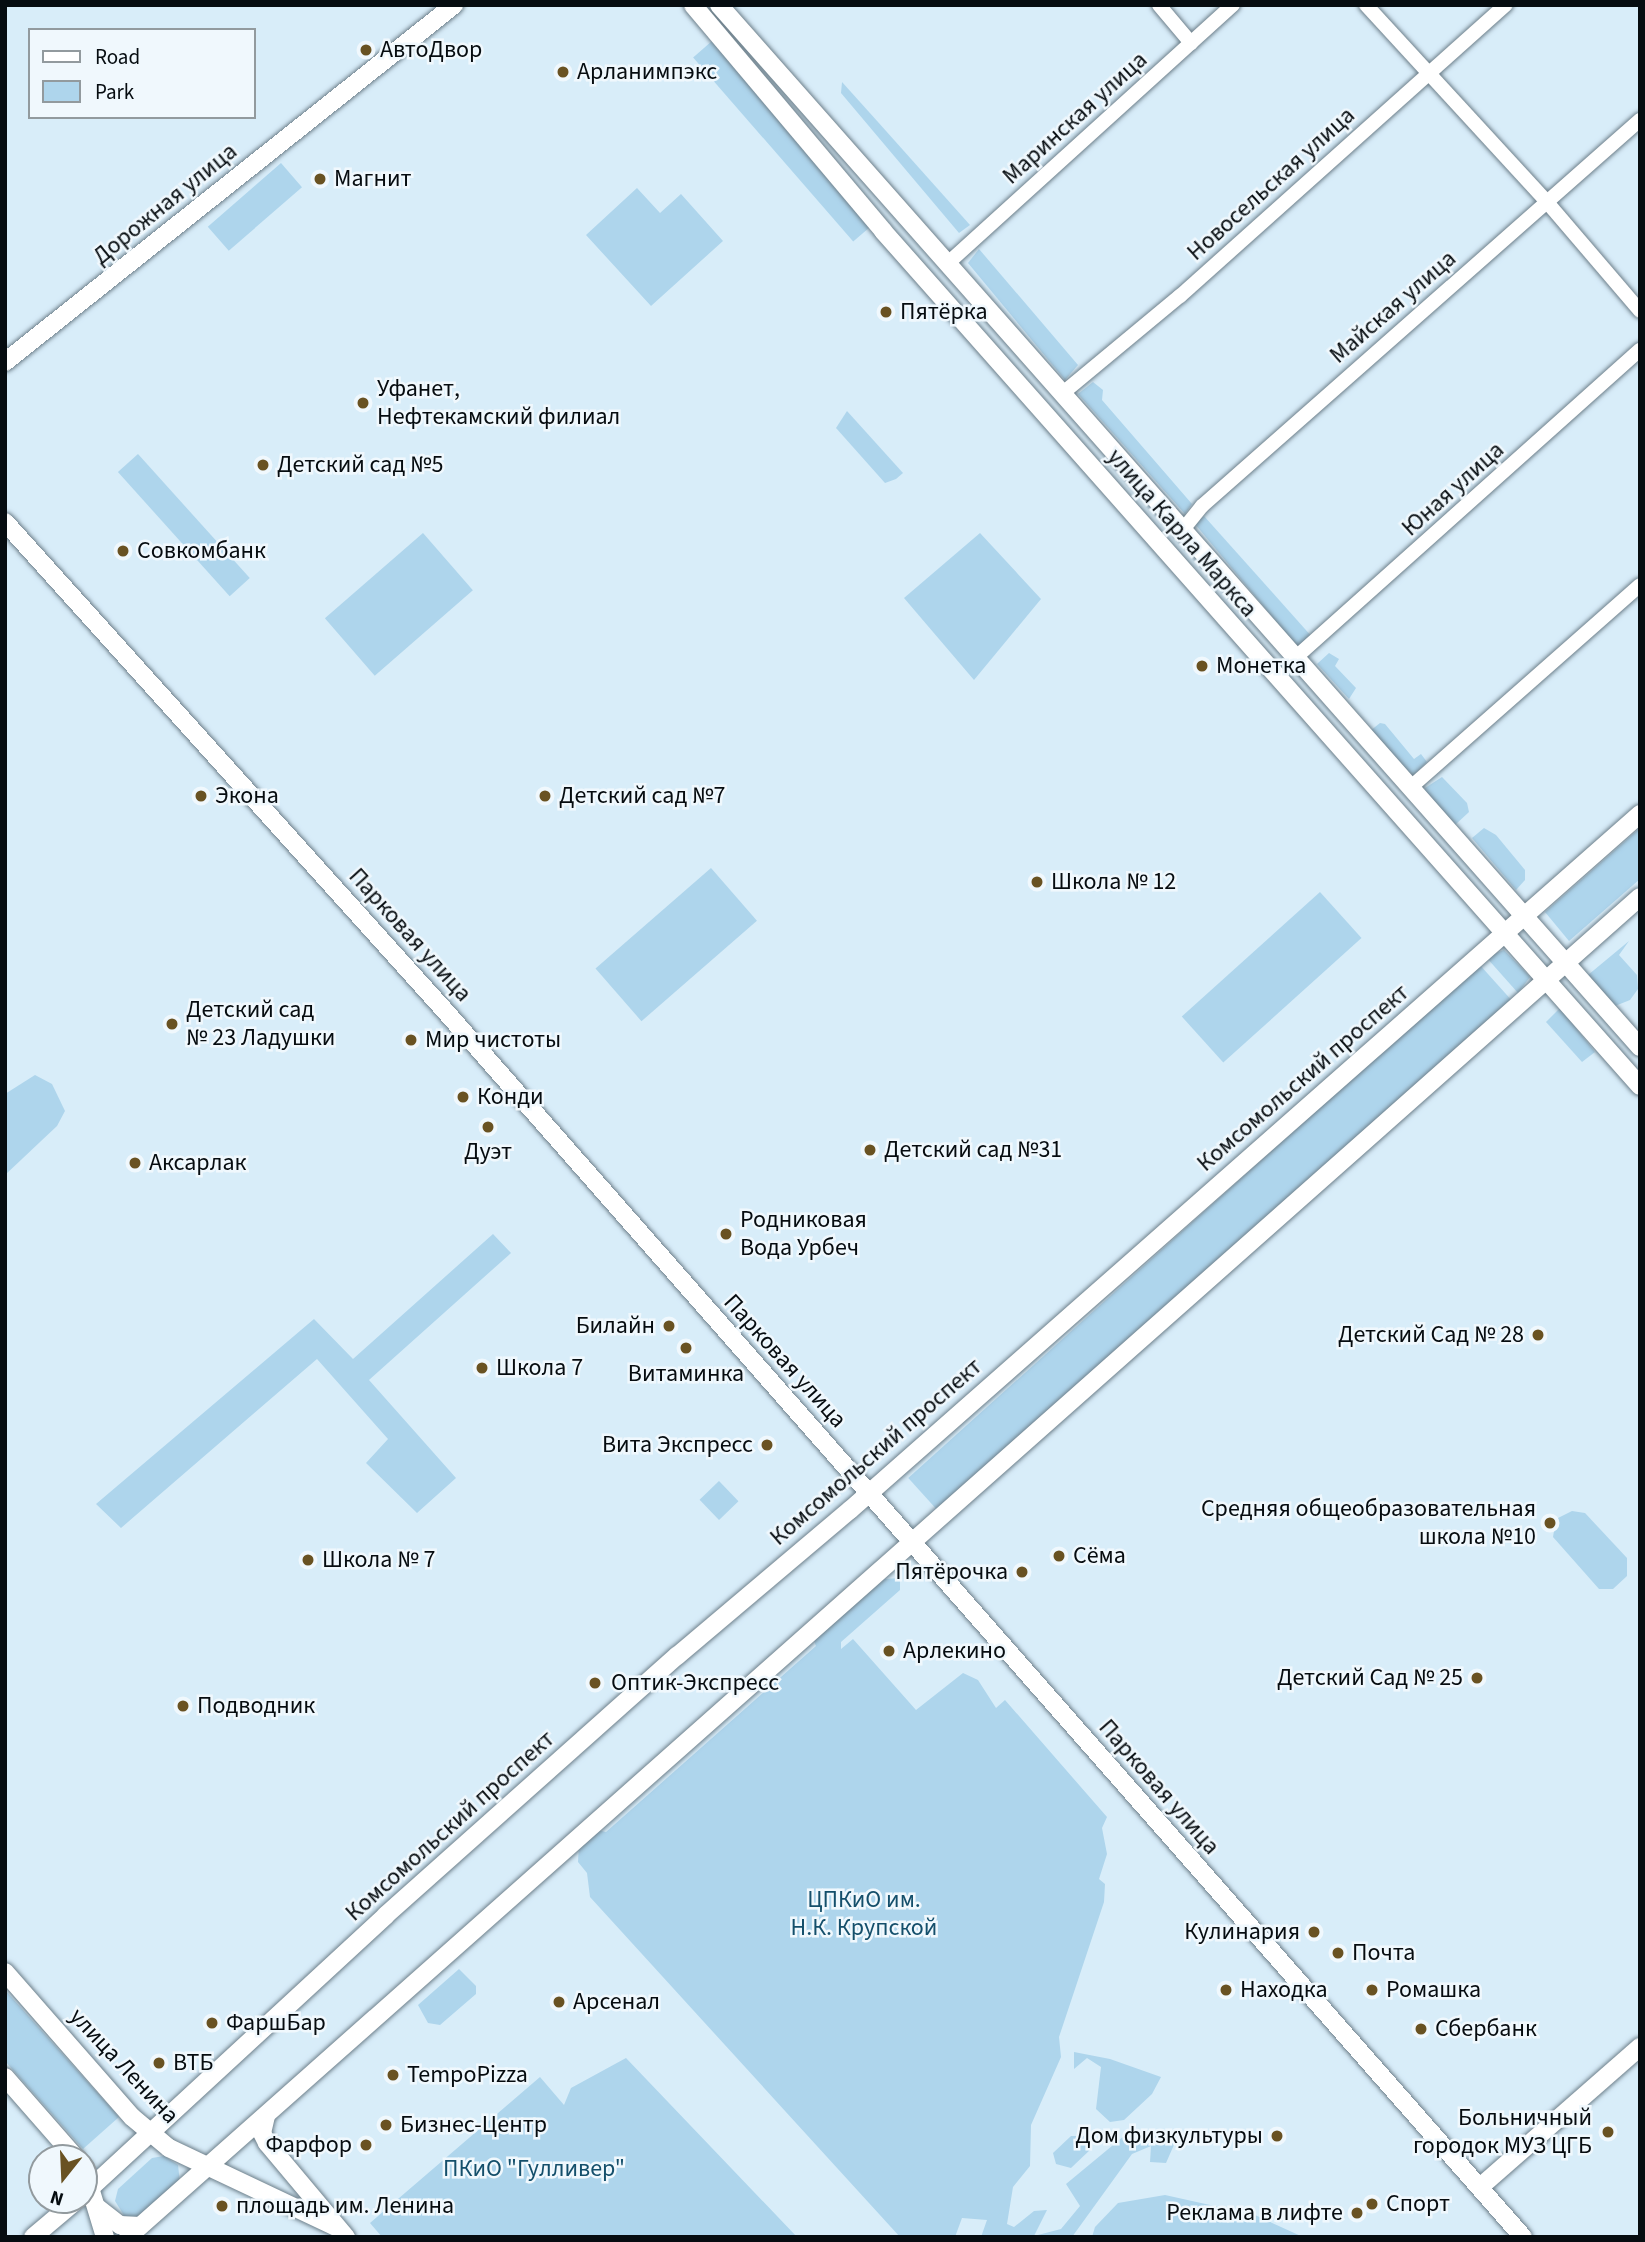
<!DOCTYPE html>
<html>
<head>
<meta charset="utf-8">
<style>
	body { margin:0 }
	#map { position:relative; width:1645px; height:2242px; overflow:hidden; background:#d8edf9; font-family:"Source Sans 3",sans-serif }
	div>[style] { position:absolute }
	.green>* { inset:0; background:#aed5ec; transform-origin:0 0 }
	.roads { filter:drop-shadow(0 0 2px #6d7f8a) drop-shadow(0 0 2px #6d7f8a) }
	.minor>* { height:14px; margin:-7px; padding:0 7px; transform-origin:7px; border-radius:7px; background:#fff }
	.major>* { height:18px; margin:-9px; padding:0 9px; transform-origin:9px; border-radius:9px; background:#fff }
	.dots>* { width:19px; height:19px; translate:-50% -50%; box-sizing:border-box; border:4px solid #f0f8fd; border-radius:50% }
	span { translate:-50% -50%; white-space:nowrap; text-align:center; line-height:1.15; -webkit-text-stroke:5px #f0f8fd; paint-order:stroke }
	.poi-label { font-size:24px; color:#060c10 }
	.left { translate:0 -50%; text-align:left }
	.right { translate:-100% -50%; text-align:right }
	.street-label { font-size:24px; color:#060c10 }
	.park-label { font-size:24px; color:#144f6b }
	.frame { position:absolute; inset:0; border:7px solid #060c10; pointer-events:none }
	.legend { position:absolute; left:28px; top:28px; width:228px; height:91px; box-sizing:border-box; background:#f0f8fd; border:2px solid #929a9e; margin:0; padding:9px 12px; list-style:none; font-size:21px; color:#060c10 }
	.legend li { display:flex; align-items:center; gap:14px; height:35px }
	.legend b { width:35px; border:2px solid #929a9e }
	.north { position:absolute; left:28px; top:2144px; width:70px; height:70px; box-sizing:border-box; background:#f0f8fd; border:2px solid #929a9e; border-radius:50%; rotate:198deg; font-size:19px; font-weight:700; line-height:28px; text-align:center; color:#060c10 }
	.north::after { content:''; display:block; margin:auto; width:24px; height:32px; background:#695222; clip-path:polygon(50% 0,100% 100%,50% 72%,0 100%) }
</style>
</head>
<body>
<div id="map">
	<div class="green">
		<i style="left:712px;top:41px;width:244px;height:25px;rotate:49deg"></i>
		<i style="clip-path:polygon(842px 82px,878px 122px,970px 225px,959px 233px,841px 93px)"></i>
		<i style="left:281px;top:163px;width:32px;height:97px;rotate:49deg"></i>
		<i style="clip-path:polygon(637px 188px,660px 213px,681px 194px,723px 241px,651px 306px,586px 235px)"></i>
		<i style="clip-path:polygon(979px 249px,1078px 365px,1065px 380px,968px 263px)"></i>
		<i style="clip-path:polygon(1093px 382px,1103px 390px,1102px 400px,1192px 504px,1185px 514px,1078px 394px)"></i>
		<i style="clip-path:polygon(847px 411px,903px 473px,896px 479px,885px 483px,836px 428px)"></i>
		<i style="left:138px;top:454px;width:167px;height:27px;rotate:48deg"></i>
		<i style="clip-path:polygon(1204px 516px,1313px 638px,1300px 650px,1195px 524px)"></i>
		<i style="left:423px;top:533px;width:76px;height:130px;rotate:49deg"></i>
		<i style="clip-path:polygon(980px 533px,1041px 599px,974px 680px,904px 598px)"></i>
		<i style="clip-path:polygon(1329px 653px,1339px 659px,1335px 666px,1356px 688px,1349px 699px,1317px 664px)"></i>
		<i style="clip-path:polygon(1380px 723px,1385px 724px,1414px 759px,1421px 754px,1427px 762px,1411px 778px,1370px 731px)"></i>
		<i style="clip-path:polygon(1442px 777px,1467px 803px,1469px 812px,1455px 825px,1425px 793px,1425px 788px)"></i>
		<i style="clip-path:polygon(1484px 828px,1496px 835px,1525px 870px,1525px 880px,1516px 890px,1472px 838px)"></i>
		<i style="clip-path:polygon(1640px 828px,1640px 879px,1569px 941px,1545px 912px)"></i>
		<i style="left:711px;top:868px;width:70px;height:153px;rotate:49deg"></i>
		<i style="left:1320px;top:892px;width:62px;height:186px;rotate:48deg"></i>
		<i style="clip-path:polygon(1629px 941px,1619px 955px,1637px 975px,1638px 989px,1630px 1000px,1615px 1006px,1588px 975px)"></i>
		<i style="clip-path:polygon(1504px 950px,1530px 977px,1518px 993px,1486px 957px)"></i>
		<i style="left:1479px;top:964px;width:48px;height:768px;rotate:48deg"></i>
		<i style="clip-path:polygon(1560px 1008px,1595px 1052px,1582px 1062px,1546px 1022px)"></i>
		<i style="clip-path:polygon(35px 1075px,52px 1084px,65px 1111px,57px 1126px,5px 1175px,5px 1094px)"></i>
		<i style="clip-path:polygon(493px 1234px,511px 1253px,369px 1380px,456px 1478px,417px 1513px,366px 1463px,388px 1439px,317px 1359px,121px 1528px,96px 1504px,314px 1319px,353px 1359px)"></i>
		<i style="left:719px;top:1481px;width:28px;height:27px;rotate:46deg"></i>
		<i style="clip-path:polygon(1572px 1511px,1585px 1513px,1627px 1558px,1627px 1576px,1613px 1589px,1599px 1589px,1553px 1537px,1556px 1519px)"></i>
		<i style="clip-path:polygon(900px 1578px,900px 1590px,841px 1642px,841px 1649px,853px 1639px,916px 1710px,963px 1673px,978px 1680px,996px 1708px,1005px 1700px,1107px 1817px,1102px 1828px,1107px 1854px,1099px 1879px,1105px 1884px,1104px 1902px,1059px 2037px,1061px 2057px,1031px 2125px,1030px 2166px,1013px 2187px,1007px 2224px,1014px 2227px,1034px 2211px,1047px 2210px,1034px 2236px,1061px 2229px,1080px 2206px,1066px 2184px,1124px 2136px,1152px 2129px,1177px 2138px,1166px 2163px,1150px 2162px,1151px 2146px,1132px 2154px,1072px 2237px,981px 2237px,987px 2220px,962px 2218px,955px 2237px,900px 2237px,590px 1897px,587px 1873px,578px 1862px,579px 1845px,597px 1830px,606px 1832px,816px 1646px,813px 1638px,885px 1579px)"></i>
		<i style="clip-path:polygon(459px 1969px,476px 1986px,476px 1994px,440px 2025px,428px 2023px,418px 2005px)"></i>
		<i style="clip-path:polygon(5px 1990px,119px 2117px,83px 2149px,5px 2061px)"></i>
		<i style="clip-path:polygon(1074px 2052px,1110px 2059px,1161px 2077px,1152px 2094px,1124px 2120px,1110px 2122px,1096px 2109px,1101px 2067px,1087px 2058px,1074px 2069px)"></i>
		<i style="clip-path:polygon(626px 2058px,797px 2237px,382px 2237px,370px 2223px,540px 2077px,564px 2105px,571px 2088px)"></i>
		<i style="clip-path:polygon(1071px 2136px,1093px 2136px,1091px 2149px,1071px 2168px,1056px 2164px,1053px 2153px)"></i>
		<i style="clip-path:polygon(164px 2156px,178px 2165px,180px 2183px,145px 2218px,125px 2217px,115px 2201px,118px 2189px,152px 2158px)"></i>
		<i style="clip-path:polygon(1165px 2195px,1255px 2215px,1303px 2237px,1092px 2237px,1095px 2227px,1118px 2203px)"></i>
	</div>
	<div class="roads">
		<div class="minor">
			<i style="left:1159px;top:5px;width:50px;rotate:49.9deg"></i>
			<i style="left:1366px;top:5px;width:268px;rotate:47.4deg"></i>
			<i style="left:1547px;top:202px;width:143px;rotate:49.5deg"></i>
			<i style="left:947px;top:264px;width:386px;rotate:-42.2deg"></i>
			<i style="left:1063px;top:393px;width:152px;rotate:-39.7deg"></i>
			<i style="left:1180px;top:296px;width:437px;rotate:-41.8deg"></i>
			<i style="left:1181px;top:532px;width:33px;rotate:-51deg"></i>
			<i style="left:1202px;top:506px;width:584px;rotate:-41.39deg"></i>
			<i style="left:1294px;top:659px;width:464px;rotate:-41.8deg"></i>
			<i style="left:1411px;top:787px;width:305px;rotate:-41.4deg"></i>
		</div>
		<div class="major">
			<i style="left:693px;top:5px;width:295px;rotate:49.9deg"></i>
			<i style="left:883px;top:231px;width:1142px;rotate:48.48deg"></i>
			<i style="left:719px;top:5px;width:1391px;rotate:48.53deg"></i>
			<i style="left:5px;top:362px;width:574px;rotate:-38.49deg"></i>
			<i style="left:5px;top:522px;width:659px;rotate:48.01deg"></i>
			<i style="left:446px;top:1012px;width:1631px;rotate:48.68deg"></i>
			<i style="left:5px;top:1972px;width:193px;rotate:48.8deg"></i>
			<i style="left:132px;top:2117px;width:48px;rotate:40deg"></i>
			<i style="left:169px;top:2148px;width:185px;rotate:25.3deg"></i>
			<i style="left:5px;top:2077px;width:108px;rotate:48.8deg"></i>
			<i style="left:266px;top:2116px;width:17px;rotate:103deg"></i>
			<i style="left:262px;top:2133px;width:11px;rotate:63deg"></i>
			<i style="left:267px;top:2143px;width:123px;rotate:50deg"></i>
			<i style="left:84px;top:2168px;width:72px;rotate:73.1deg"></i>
			<i style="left:1480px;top:2187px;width:213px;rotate:-41.2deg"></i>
			<i style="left:84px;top:2194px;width:411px;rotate:-42.7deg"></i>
			<i style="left:386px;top:1915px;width:390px;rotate:-41.7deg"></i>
			<i style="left:677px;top:1656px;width:226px;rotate:-40.2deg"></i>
			<i style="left:850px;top:1510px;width:1053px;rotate:-41.38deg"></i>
			<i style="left:98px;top:2208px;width:28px;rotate:38deg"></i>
			<i style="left:120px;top:2225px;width:20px;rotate:3deg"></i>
			<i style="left:33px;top:2237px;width:57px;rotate:-40.1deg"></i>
			<i style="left:128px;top:2237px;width:2020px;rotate:-41.55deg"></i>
		</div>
	</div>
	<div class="dots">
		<i style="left:366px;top:50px;background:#695222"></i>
		<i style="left:563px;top:72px;background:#695222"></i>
		<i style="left:320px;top:179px;background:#695222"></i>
		<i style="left:886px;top:312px;background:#695222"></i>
		<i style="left:363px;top:403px;background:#695222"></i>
		<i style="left:263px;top:465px;background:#695222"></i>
		<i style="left:123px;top:551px;background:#695222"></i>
		<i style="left:1202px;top:666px;background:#695222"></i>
		<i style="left:201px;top:796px;background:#695222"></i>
		<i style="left:545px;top:796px;background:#695222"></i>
		<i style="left:1037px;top:882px;background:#695222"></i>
		<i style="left:172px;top:1024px;background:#695222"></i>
		<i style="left:411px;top:1040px;background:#695222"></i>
		<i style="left:463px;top:1097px;background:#695222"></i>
		<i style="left:488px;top:1127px;background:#695222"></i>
		<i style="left:870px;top:1150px;background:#695222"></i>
		<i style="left:135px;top:1163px;background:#695222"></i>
		<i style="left:726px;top:1234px;background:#695222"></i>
		<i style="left:669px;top:1326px;background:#695222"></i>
		<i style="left:1538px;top:1335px;background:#695222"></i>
		<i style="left:686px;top:1348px;background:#695222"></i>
		<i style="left:482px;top:1368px;background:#695222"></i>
		<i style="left:767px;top:1445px;background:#695222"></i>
		<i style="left:1550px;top:1523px;background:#695222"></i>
		<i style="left:1059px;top:1556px;background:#695222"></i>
		<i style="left:308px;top:1560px;background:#695222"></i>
		<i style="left:1022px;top:1572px;background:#695222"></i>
		<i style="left:889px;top:1651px;background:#695222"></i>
		<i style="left:1477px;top:1678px;background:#695222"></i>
		<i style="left:595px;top:1683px;background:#695222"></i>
		<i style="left:183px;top:1706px;background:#695222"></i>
		<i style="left:1314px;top:1932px;background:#695222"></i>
		<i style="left:1338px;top:1953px;background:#695222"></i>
		<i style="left:1226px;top:1990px;background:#695222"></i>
		<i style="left:1372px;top:1990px;background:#695222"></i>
		<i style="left:559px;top:2002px;background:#695222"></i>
		<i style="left:212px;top:2023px;background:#695222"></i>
		<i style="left:1421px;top:2029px;background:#695222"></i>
		<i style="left:159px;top:2063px;background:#695222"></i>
		<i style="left:393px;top:2075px;background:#695222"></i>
		<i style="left:386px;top:2125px;background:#695222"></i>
		<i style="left:1608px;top:2132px;background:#695222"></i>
		<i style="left:1277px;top:2136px;background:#695222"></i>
		<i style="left:366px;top:2145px;background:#695222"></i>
		<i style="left:1372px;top:2204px;background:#695222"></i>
		<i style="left:222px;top:2206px;background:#695222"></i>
		<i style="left:1357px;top:2213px;background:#695222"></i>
	</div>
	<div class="poi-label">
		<span class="left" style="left:380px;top:50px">АвтоДвор</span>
		<span class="left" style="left:577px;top:72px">Арланимпэкс</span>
		<span class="left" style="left:334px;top:179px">Магнит</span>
		<span class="left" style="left:900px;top:312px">Пятёрка</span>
		<span class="left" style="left:377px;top:403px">Уфанет,<br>Нефтекамский филиал</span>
		<span class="left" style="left:277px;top:465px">Детский сад №5</span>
		<span class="left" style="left:137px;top:551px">Совкомбанк</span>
		<span class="left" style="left:1216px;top:666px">Монетка</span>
		<span class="left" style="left:215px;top:796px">Экона</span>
		<span class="left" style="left:559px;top:796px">Детский сад №7</span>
		<span class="left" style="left:1051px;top:882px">Школа № 12</span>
		<span class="left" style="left:186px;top:1024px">Детский сад<br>№ 23 Ладушки</span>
		<span class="left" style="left:425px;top:1040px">Мир чистоты</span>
		<span class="left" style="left:477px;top:1097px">Конди</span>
		<span class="left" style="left:884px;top:1150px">Детский сад №31</span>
		<span style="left:488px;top:1152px">Дуэт</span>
		<span class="left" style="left:149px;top:1163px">Аксарлак</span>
		<span class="left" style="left:740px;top:1234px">Родниковая<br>Вода Урбеч</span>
		<span class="right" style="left:655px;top:1326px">Билайн</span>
		<span class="right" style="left:1524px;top:1335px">Детский Сад № 28</span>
		<span class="left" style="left:496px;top:1368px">Школа 7</span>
		<span style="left:686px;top:1374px">Витаминка</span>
		<span class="right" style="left:753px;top:1445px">Вита Экспресс</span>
		<span class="right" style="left:1536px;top:1523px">Средняя общеобразовательная<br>школа №10</span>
		<span class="left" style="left:1073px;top:1556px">Сёма</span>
		<span class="left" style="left:322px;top:1560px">Школа № 7</span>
		<span class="right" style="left:1008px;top:1572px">Пятёрочка</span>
		<span class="left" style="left:903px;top:1651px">Арлекино</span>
		<span class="right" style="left:1463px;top:1678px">Детский Сад № 25</span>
		<span class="left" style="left:611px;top:1683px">Оптик-Экспресс</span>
		<span class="left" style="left:197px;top:1706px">Подводник</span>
		<span class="right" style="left:1300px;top:1932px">Кулинария</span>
		<span class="left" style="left:1352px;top:1953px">Почта</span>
		<span class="left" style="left:1240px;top:1990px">Находка</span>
		<span class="left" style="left:1386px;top:1990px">Ромашка</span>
		<span class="left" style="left:573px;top:2002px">Арсенал</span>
		<span class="left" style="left:226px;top:2023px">ФаршБар</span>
		<span class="left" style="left:1435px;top:2029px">Сбербанк</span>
		<span class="left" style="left:173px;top:2063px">ВТБ</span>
		<span class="left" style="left:407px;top:2075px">TempoPizza</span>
		<span class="right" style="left:1592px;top:2132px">Больничный<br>городок МУЗ ЦГБ</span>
		<span class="left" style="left:400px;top:2125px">Бизнес-Центр</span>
		<span class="right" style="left:1263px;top:2136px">Дом физкультуры</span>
		<span class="right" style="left:352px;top:2145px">Фарфор</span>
		<span class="left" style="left:1386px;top:2204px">Спорт</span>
		<span class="left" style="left:236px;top:2206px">площадь им. Ленина</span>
		<span class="right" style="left:1343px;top:2213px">Реклама в лифте</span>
	</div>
	<div class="street-label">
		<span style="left:1075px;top:118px;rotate:-42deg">Маринская улица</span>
		<span style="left:1271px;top:184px;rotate:-42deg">Новосельская улица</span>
		<span style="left:165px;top:204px;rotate:-39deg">Дорожная улица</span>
		<span style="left:1393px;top:307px;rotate:-41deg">Майская улица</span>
		<span style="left:1453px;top:489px;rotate:-42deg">Юная улица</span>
		<span style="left:1182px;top:533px;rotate:49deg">улица Карла Маркса</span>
		<span style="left:410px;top:935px;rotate:48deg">Парковая улица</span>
		<span style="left:1303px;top:1078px;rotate:-41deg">Комсомольский проспект</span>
		<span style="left:785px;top:1361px;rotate:48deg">Парковая улица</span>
		<span style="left:876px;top:1452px;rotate:-41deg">Комсомольский проспект</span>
		<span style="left:1159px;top:1787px;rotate:49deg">Парковая улица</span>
		<span style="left:450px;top:1826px;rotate:-42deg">Комсомольский проспект</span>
		<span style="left:124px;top:2066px;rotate:47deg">улица Ленина</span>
	</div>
	<div class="park-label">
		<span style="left:864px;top:1914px">ЦПКиО им.<br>Н.К. Крупской</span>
		<span style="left:534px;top:2169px">ПКиО "Гулливер"</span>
	</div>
	<div class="frame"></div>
	<ul class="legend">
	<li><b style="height:9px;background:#fff"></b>Road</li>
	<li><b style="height:19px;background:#aed5ec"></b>Park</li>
	</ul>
	<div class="north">N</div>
</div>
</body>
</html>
